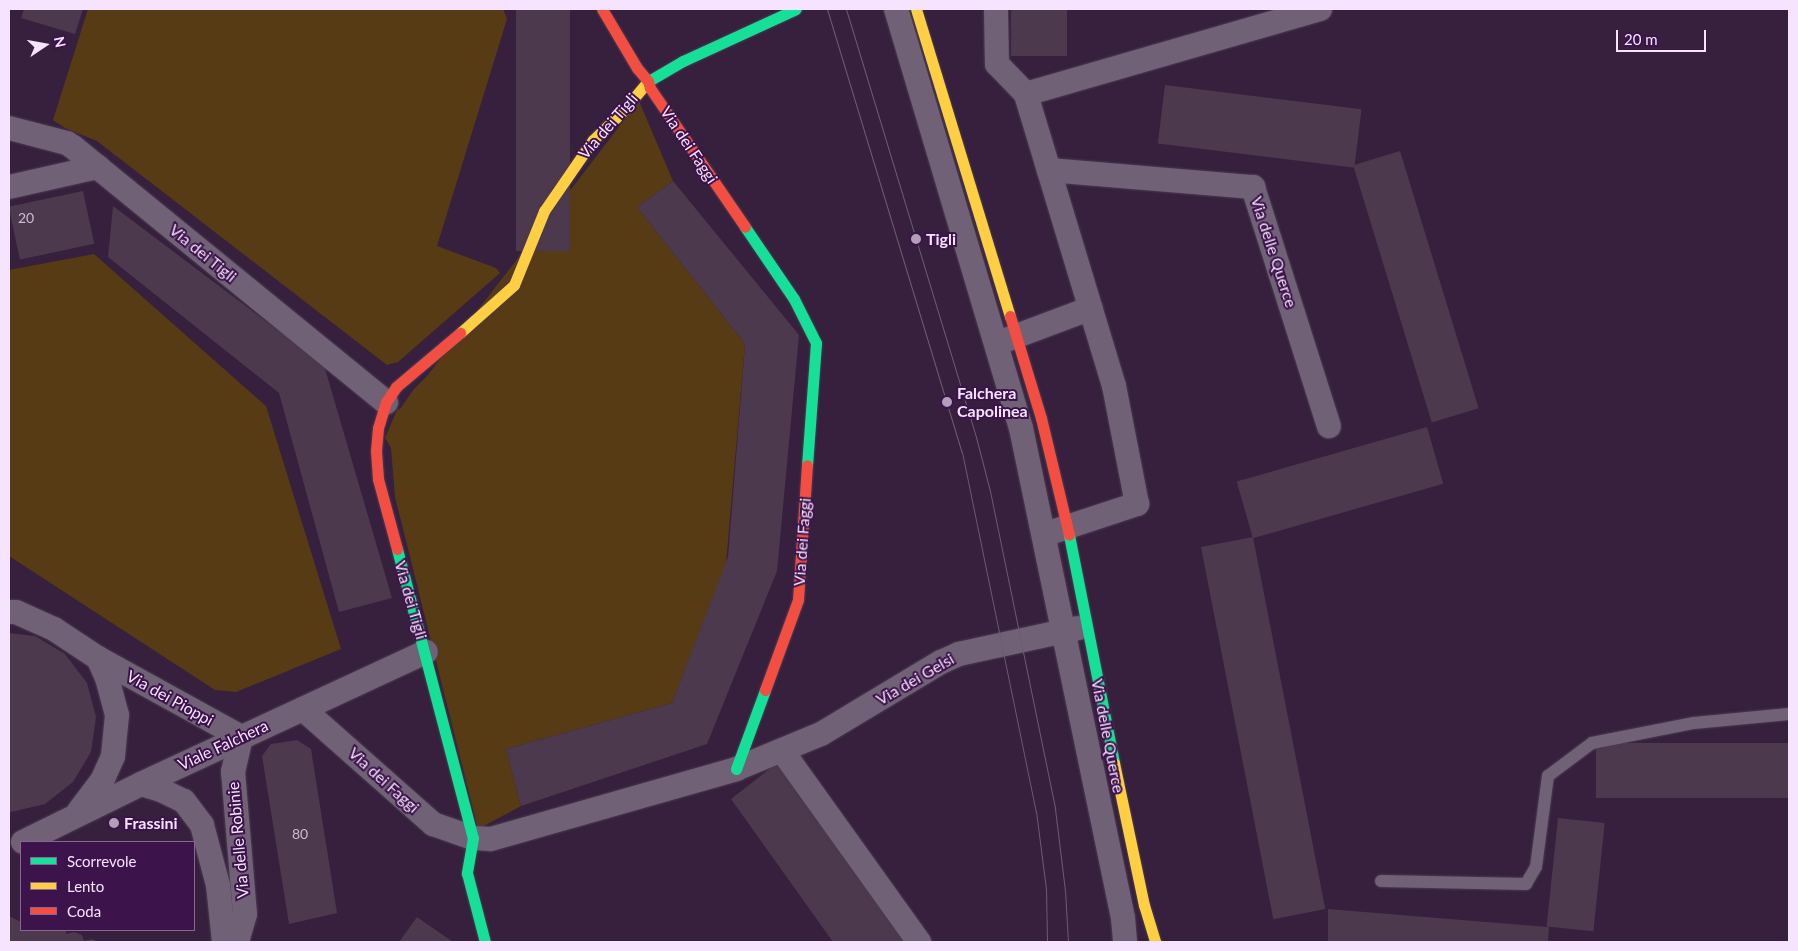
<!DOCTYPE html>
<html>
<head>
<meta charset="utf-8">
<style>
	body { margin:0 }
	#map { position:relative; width:1798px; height:951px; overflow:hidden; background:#36203d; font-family:Lato,sans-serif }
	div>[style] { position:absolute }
	.green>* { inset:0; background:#573b14 }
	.building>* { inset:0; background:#4c394d; transform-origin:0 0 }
	.roads { filter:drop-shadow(0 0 1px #4b3b51) drop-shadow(0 0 1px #4b3b51) }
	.lane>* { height:12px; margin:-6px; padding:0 6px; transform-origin:6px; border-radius:6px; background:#716177 }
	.street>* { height:24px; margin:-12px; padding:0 12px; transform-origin:12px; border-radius:12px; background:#716177 }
	.fast>* { height:11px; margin:-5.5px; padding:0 5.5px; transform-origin:5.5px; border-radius:5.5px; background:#16e098 }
	.slow>* { height:11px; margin:-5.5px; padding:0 5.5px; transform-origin:5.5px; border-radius:5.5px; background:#ffcf43 }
	.jam>* { height:11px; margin:-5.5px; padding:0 5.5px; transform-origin:5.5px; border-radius:5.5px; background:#f24e42 }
	.tram>* { height:1px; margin:-0.5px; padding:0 0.5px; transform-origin:0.5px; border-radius:0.5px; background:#6c5c72 }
	.dots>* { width:14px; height:14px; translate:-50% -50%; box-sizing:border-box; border:2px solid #3c134a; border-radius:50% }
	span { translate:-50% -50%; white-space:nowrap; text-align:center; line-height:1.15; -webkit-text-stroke:4px #3c134a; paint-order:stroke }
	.number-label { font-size:14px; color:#ccb8d2 }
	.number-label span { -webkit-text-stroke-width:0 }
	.street-label { font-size:16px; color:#f6e3fe }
	.poi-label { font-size:16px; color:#f6e3fe; font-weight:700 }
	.left { translate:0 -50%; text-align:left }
	.frame { position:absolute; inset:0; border:10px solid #f6e3fe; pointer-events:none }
	.legend { position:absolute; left:20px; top:841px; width:175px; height:90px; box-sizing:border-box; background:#3c134a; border:1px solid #866692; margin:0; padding:6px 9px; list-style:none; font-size:15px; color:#f6e3fe }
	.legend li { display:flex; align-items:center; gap:10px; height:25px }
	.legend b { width:25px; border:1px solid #866692 }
	.north { position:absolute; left:20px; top:20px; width:50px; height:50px; -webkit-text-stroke:4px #3c134a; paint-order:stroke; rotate:78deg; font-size:14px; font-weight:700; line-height:20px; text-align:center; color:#f6e3fe }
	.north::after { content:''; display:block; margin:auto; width:18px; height:22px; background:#f6e3fe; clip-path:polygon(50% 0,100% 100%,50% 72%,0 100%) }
	.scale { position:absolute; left:1616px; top:30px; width:90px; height:22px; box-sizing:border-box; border:2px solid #f6e3fe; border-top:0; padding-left:6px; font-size:15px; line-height:18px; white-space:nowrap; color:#f6e3fe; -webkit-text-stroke:4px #3c134a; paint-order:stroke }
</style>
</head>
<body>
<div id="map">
	<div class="green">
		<i style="clip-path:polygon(88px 9px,503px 9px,507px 19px,437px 246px,496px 268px,500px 273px,398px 362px,387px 365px,97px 141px,65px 128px,53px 120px)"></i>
		<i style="clip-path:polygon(639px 101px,673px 181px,637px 207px,745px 344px,726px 564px,672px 703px,506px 749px,521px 806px,478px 829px,395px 497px,391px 448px,385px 438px,397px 410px,400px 409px,414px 389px,427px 376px)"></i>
		<i style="clip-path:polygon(94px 254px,266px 406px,341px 649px,236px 692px,215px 690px,9px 556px,9px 270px)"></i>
	</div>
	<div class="building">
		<i style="clip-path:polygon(24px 9px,83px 9px,75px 34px,21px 18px)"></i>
		<i style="left:516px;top:9px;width:54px;height:242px"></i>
		<i style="left:1011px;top:9px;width:56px;height:47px"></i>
		<i style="left:1165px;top:85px;width:198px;height:59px;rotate:7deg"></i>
		<i style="left:1400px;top:151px;width:269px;height:49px;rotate:73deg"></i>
		<i style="clip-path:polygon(673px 181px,799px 335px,777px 571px,707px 744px,521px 806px,506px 749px,672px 703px,728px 557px,745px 344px,637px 207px)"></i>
		<i style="left:83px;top:191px;width:54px;height:76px;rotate:78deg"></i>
		<i style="clip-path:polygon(113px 206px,324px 365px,392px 598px,339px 612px,279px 393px,108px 257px)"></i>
		<i style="left:1427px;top:427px;width:59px;height:198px;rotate:74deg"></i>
		<i style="left:1253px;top:537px;width:379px;height:53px;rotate:79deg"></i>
		<i style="clip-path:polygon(9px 633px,35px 636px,65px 654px,87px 683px,96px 717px,91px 752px,73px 782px,45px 804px,11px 812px,9px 812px)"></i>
		<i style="clip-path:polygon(297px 740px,311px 749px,337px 913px,289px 924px,262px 756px,271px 744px)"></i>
		<i style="left:1789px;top:743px;width:55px;height:193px;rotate:90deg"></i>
		<i style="clip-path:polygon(777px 763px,910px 942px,833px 942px,731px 799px)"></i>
		<i style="left:1558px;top:818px;width:47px;height:109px;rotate:6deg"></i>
		<i style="clip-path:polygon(1328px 909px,1549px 927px,1548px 942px,1328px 942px)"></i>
		<i style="clip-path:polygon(9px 916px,21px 922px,21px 930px,66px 930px,66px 934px,74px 932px,82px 935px,84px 941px,92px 939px,99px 942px,9px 942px)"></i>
		<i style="clip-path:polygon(417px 917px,453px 942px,399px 942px)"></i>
	</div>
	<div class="roads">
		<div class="lane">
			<i style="left:1381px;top:881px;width:145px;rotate:1.2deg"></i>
			<i style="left:1526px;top:884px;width:20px;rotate:-60deg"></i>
			<i style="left:1536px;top:867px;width:92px;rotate:-82.5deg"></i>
			<i style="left:1548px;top:776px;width:55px;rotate:-36.9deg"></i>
			<i style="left:1592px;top:743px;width:104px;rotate:-11.1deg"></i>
			<i style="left:1694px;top:723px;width:95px;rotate:-5.4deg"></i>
		</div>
		<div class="street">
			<i style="left:896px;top:9px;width:437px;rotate:73.4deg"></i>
			<i style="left:1021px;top:428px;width:501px;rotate:78.24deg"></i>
			<i style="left:1123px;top:918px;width:24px;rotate:85deg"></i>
			<i style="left:996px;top:9px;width:55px;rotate:89deg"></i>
			<i style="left:997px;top:64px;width:42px;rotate:46deg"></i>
			<i style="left:9px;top:128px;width:60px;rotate:14.5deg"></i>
			<i style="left:67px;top:143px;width:7px;rotate:34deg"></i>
			<i style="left:73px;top:147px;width:404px;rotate:39.2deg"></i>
			<i style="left:1049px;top:170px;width:205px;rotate:4.8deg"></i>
			<i style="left:1253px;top:187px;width:251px;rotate:72.4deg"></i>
			<i style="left:9px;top:187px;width:91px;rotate:-12.7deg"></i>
			<i style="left:998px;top:343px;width:99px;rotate:-20.6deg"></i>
			<i style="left:1049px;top:533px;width:93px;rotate:-18.2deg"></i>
			<i style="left:1137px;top:504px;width:120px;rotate:-101deg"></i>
			<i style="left:1114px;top:386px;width:305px;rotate:-106.8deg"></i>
			<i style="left:1026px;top:94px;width:306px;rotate:-16.1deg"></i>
			<i style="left:9px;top:612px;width:7px"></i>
			<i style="left:16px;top:612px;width:42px;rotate:24.1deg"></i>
			<i style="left:54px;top:629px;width:53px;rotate:33.4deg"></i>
			<i style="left:98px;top:658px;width:163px;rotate:28.9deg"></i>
			<i style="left:303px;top:709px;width:174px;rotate:41.5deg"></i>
			<i style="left:433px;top:824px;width:42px;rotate:19.3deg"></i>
			<i style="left:473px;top:838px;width:18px;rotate:3deg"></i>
			<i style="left:491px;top:839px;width:255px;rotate:-15.9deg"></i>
			<i style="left:736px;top:769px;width:92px;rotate:-22.4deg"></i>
			<i style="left:821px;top:734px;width:140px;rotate:-31deg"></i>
			<i style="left:941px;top:662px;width:20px;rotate:-24deg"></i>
			<i style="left:959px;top:654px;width:122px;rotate:-12.3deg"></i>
			<i style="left:783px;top:752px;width:234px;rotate:54.4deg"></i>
			<i style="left:141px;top:784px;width:21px;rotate:17deg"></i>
			<i style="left:161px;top:790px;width:25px;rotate:26deg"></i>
			<i style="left:184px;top:801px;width:30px;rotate:53deg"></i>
			<i style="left:202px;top:825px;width:62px;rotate:75.1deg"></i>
			<i style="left:218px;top:885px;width:57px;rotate:84deg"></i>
			<i style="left:79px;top:811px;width:38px;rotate:-53deg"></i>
			<i style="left:102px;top:781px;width:27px;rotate:-66deg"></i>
			<i style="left:113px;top:756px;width:41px;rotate:-84.4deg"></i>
			<i style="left:117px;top:715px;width:38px;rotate:-105deg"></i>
			<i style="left:107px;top:678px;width:22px;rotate:-114deg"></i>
			<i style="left:23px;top:842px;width:131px;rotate:-26.2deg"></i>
			<i style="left:141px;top:784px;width:314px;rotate:-24.9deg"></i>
			<i style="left:237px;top:942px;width:29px;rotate:-74deg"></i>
			<i style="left:245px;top:914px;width:143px;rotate:-94.8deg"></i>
			<i style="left:233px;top:772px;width:36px;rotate:-77deg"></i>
		</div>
		<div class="fast">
			<i style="left:647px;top:82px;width:42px;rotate:-30.3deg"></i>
			<i style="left:683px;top:61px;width:124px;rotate:-24.7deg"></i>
			<i style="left:745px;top:227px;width:87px;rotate:55.8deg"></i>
			<i style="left:794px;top:299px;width:49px;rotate:63.4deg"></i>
			<i style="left:816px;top:343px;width:122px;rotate:94.2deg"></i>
			<i style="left:1069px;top:535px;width:232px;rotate:78.8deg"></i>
			<i style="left:397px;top:549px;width:299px;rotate:75.3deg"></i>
			<i style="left:473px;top:838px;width:36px;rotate:100deg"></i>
			<i style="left:467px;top:873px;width:71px;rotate:75.4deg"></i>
			<i style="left:736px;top:769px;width:84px;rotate:-69.8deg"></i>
		</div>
		<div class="slow">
			<i style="left:916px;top:9px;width:321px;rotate:73deg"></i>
			<i style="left:460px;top:333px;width:72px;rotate:-41.6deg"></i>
			<i style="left:514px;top:285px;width:80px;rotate:-67.9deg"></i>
			<i style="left:544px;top:211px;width:86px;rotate:-55.4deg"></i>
			<i style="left:593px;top:140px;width:42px;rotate:-44deg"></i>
			<i style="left:623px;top:111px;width:38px;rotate:-50deg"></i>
			<i style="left:1114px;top:763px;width:145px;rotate:78.1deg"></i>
			<i style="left:1144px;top:905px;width:39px;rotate:73deg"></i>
		</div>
		<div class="jam">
			<i style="left:602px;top:9px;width:69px;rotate:59.3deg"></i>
			<i style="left:637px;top:68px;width:17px;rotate:50deg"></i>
			<i style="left:648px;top:81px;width:7px;rotate:74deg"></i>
			<i style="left:650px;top:88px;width:168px;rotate:55.6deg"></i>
			<i style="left:1010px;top:316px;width:107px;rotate:73.1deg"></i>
			<i style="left:1041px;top:418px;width:120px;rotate:76.5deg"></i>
			<i style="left:397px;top:549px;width:73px;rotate:-105.2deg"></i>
			<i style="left:378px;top:479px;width:28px;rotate:-94deg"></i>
			<i style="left:376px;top:451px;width:23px;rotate:-85deg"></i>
			<i style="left:378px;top:428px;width:27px;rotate:-73deg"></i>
			<i style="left:386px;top:402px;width:18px;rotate:-56deg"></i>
			<i style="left:396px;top:387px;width:84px;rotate:-40.2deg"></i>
			<i style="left:765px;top:690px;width:96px;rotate:-69.9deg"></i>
			<i style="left:798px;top:600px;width:135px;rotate:-86.2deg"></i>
		</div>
	</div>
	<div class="tram">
		<i style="left:827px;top:9px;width:463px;rotate:73.1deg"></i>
		<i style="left:962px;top:452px;width:367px;rotate:78.4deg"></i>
		<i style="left:1036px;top:811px;width:79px;rotate:82.7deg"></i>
		<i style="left:1046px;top:889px;width:53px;rotate:88.9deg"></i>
		<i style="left:846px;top:9px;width:447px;rotate:73.1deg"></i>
		<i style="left:976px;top:437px;width:56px;rotate:75.5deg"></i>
		<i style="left:990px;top:491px;width:325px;rotate:78.4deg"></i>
		<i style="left:1055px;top:809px;width:82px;rotate:83deg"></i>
		<i style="left:1065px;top:890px;width:52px;rotate:86.7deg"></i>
	</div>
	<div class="dots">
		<i style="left:916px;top:239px;background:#b39fba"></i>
		<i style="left:947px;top:402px;background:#b39fba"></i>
		<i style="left:114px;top:823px;background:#b39fba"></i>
	</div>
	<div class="number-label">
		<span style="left:26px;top:218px">20</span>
		<span style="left:300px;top:834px">80</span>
	</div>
	<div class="street-label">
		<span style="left:608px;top:126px;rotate:-49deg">Via dei Tigli</span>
		<span style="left:689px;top:145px;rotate:56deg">Via dei Faggi</span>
		<span style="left:1274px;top:252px;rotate:72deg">Via delle Querce</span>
		<span style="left:203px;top:253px;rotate:39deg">Via dei Tigli</span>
		<span style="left:802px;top:542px;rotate:-86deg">Via dei Faggi</span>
		<span style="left:411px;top:600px;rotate:74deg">Via dei Tigli</span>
		<span style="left:915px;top:679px;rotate:-30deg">Via dei Gelsi</span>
		<span style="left:170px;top:698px;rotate:29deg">Via dei Pioppi</span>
		<span style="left:1108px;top:736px;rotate:79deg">Via delle Querce</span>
		<span style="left:223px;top:745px;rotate:-25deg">Viale Falchera</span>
		<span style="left:384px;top:780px;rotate:42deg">Via dei Faggi</span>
		<span style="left:238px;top:840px;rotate:-95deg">Via delle Robinie</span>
	</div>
	<div class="poi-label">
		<span class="left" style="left:926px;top:239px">Tigli</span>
		<span class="left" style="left:957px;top:402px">Falchera<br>Capolinea</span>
		<span class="left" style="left:124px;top:823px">Frassini</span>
	</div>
	<div class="frame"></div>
	<ul class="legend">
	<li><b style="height:6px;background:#16e098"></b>Scorrevole</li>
	<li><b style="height:6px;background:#ffcf43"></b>Lento</li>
	<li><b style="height:6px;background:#f24e42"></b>Coda</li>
	</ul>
	<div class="north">N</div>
	<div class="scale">20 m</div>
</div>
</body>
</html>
